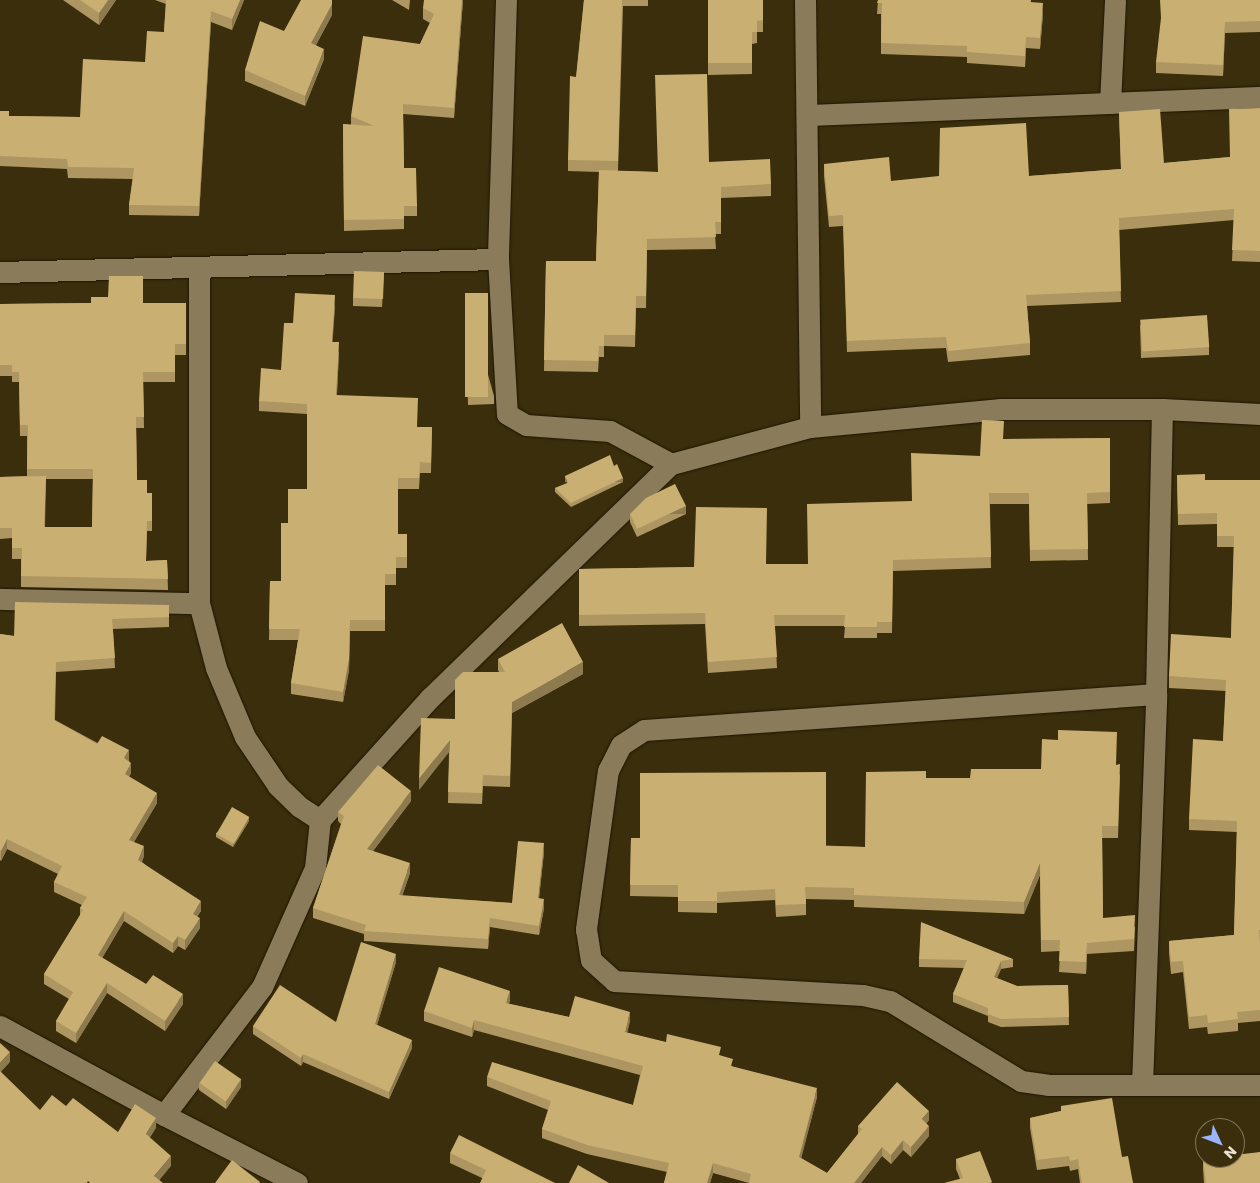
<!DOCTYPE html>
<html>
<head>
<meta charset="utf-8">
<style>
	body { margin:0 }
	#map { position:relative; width:1260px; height:1183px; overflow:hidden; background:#3a2e0d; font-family:Poppins,sans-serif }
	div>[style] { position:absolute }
	.roads { filter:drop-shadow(0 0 1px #1f1601) drop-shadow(0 0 1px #1f1601) }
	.street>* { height:21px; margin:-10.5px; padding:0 10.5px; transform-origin:10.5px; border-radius:10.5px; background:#8a7b5a }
	.wall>* { inset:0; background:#ad9661 }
	.shaded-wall>* { inset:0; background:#8d7a4f; transform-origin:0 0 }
	.building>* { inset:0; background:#c9af71; transform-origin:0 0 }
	span { translate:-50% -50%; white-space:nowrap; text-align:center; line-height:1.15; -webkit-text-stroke:5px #3a2e0d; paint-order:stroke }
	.north { position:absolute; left:1195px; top:1118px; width:50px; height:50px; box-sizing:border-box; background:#3a2e0d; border:1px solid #81775c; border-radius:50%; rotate:133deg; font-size:14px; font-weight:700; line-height:20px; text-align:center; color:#ece4d2 }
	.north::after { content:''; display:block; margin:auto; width:18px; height:22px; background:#99b5fd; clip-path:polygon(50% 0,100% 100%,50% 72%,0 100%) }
</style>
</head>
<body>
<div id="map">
	<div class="roads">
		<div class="street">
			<i style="left:506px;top:0;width:259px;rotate:91.8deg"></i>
			<i style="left:498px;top:259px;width:155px;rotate:86.7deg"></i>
			<i style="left:507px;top:414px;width:22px;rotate:30deg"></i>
			<i style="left:526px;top:425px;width:84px;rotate:4.1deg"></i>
			<i style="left:610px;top:431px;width:69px;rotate:28.4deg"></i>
			<i style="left:805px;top:0;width:427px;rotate:89.3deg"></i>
			<i style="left:1110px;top:103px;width:103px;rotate:-87.2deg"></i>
			<i style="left:807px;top:115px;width:453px;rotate:-2.3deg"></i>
			<i style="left:199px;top:268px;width:335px;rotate:90deg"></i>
			<i style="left:199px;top:603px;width:67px;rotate:75.3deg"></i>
			<i style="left:216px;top:668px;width:75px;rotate:67.2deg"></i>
			<i style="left:245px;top:737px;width:59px;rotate:56deg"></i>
			<i style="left:278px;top:786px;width:30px;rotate:44deg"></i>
			<i style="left:300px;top:807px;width:24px;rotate:33deg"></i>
			<i style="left:0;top:272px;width:498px;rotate:-1.5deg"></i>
			<i style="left:0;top:599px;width:199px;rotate:1.2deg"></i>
			<i style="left:1156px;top:694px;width:513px;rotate:175.98deg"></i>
			<i style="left:644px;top:730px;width:27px;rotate:147deg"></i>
			<i style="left:621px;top:745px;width:28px;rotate:117deg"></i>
			<i style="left:608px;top:770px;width:161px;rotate:97.9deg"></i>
			<i style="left:586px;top:929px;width:31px;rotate:81deg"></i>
			<i style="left:591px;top:960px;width:31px;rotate:42deg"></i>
			<i style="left:614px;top:981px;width:249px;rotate:3.2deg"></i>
			<i style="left:863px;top:995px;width:28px;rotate:13deg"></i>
			<i style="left:890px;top:1001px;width:153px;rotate:31.4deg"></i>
			<i style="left:1021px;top:1081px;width:27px;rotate:8deg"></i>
			<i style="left:1048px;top:1085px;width:212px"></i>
			<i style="left:0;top:1026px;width:187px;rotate:28.5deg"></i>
			<i style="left:1142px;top:1085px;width:391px;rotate:-87.9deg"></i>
			<i style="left:1156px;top:694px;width:285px;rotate:-88.8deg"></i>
			<i style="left:297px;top:1183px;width:149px;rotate:-152.9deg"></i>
			<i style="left:164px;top:1115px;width:161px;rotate:-52.6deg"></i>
			<i style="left:262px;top:987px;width:130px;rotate:-66deg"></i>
			<i style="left:315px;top:868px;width:48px;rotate:-84.1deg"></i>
			<i style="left:320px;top:820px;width:164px;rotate:-48deg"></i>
			<i style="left:430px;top:698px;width:336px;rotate:-44.2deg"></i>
			<i style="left:671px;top:464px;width:144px;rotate:-14.9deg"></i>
			<i style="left:810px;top:427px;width:192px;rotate:-5.4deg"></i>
			<i style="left:1001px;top:409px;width:161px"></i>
			<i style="left:1162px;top:409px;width:98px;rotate:2.9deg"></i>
		</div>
	</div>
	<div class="wall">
		<i style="clip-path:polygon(63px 0,116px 0,99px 25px)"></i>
		<i style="clip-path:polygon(155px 0,244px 0,232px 30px,211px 22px,199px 216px,129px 215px,129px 205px,133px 179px,68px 178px,67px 169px,0 166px,0 111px,9px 116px,80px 117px,145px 62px,164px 32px,166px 4px)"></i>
		<i style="clip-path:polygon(392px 0,410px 0,409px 10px)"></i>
		<i style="clip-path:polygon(463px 0,454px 118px,403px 114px,404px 168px,417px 206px,417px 216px,404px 216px,404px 229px,344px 231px,343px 124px,351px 125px,351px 116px,420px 44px,430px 23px,423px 19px,423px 8px)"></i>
		<i style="clip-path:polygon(584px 0,648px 0,648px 6px,623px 6px,618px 171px,658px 172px,709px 162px,771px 184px,771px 196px,721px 198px,721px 234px,715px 234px,716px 249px,647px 250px,646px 308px,636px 308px,635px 347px,604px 346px,604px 357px,599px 357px,598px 372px,544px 371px,546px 261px,596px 261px,599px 172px,568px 171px,568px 160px)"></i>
		<i style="clip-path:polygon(708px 0,763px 0,763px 32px,757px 32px,757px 43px,752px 44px,752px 74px,708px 75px)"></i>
		<i style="clip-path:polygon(878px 0,1031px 0,1031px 2px,1043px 14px,1040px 49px,1026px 48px,1025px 67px,967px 63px,967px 57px,881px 54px,881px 14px,877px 14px)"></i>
		<i style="clip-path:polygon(1260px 0,1260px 32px,1225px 33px,1223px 76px,1156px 73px,1156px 62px)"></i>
		<i style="clip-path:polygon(332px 4px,332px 15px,316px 45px,324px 59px,305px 106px,245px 81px,245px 70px,284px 31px)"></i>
		<i style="clip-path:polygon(1260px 108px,1260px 262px,1232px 261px,1234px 220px,1119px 230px,1121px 302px,1027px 306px,1030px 343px,1030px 355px,948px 362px,946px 348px,847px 352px,843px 226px,829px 227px,824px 176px,824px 164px,891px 181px,1029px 176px,1121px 169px,1119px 112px,1164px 163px,1230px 157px)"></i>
		<i style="clip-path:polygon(384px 272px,382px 307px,353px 306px,353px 298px)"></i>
		<i style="clip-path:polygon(465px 293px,494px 396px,494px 404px,468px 405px)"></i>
		<i style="clip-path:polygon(evenodd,91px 303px,186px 303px,186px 355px,175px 355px,175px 382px,143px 382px,144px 428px,136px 428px,137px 480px,147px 493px,152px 493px,152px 531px,147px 531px,146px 561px,167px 560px,168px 590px,21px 587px,21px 559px,12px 559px,12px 538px,0 539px,0 477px,27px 476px,27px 436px,20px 436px,19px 382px,12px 382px,12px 376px,0 376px,0 304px,91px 303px,46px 479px,93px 479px,92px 527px,45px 527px,46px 479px)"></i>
		<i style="clip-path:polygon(335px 306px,332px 342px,339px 353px,337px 395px,418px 427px,432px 427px,431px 473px,420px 473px,419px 489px,398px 489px,398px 534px,407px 534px,407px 568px,396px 568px,396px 585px,385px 585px,385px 631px,350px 631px,349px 670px,343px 702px,291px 694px,291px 683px,298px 640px,269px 640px,270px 581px,281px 581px,288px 523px,307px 489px,307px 414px,259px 411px,259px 401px,281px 370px,293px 323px)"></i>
		<i style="clip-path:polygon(1140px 325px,1209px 347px,1209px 355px,1141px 358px)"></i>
		<i style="clip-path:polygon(1110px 438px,1110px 503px,1087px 504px,1088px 560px,1030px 561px,1029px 504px,990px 504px,991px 568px,893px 571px,892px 633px,877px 633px,877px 638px,844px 638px,845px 626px,775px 626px,777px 668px,708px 673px,705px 624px,579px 626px,579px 569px,694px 567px,766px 564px,808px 564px,912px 501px,980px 456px,1004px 439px)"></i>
		<i style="clip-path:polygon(614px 466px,623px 482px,571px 507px,555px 492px,555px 488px,567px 483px,565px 480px,565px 476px)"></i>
		<i style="clip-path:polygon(1177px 475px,1205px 480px,1260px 480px,1260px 1021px,1238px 1023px,1238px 1031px,1208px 1034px,1207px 1027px,1189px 1029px,1183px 972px,1171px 974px,1169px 953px,1169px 941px,1234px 935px,1237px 832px,1189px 830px,1189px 819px,1223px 741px,1226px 691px,1169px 688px,1169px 676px,1231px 638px,1234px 547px,1217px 547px,1217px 524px,1178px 525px)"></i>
		<i style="clip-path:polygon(630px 514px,686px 514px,637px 537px,630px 522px)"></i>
		<i style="clip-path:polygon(169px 605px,169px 627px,113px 629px,115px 668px,56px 672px,55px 720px,129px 760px,131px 773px,129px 777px,157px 803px,134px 842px,144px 856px,142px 862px,201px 911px,197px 916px,200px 928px,185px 950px,178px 946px,173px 953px,124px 921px,102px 958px,146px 984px,183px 1004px,165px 1031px,107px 993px,76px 1043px,56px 1031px,56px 1021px,69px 999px,44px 984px,44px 974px,80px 917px,80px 908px,82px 905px,54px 892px,54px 882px,58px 874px,7px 849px,1px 861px,0 860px,0 634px,14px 636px)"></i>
		<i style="clip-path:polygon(498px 659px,583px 674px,512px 713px,510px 787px,483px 786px,482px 804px,448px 803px,449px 751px,419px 790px,455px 719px,499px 672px,498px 670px)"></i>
		<i style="clip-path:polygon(1116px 765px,1120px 776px,1118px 838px,1102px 838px,1103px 918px,1135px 927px,1134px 951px,1087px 954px,1086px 974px,1059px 972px,1060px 951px,1041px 952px,1040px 875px,1024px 914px,854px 907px,854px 900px,806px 899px,806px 915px,776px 917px,775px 900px,717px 903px,717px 913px,678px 912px,678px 897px,630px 896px,631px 838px,865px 847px,926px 778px,970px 778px,1041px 769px)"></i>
		<i style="clip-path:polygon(411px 801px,373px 851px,410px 873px,402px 896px,512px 903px,544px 852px,539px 898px,544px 908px,539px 935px,490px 927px,488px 949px,364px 941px,364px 934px,313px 918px,313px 908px,341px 824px,338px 821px,338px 812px)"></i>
		<i style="clip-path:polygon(249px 821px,233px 847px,216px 837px,216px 833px)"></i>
		<i style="clip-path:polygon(919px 959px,1013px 959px,1013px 967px,1001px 969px,997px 978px,1017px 986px,1068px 985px,1069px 1025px,1001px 1027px,988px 1022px,988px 1016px,953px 1002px,953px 994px,964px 968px,919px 967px)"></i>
		<i style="clip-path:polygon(396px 962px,377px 1025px,412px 1048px,389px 1099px,303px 1062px,301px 1066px,253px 1034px,253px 1026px,336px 1022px)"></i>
		<i style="clip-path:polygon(510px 1000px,509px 1004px,569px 1017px,630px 1021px,627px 1033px,721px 1056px,733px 1067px,817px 1097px,801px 1158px,827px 1173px,858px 1134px,858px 1126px,929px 1120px,926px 1124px,929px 1136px,911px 1157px,903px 1150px,891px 1164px,882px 1156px,861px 1183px,749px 1183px,713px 1173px,710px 1183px,664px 1183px,667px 1172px,587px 1154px,542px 1138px,542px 1129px,548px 1110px,487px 1086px,487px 1077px,633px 1105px,640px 1075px,474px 1030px,472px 1037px,424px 1021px,424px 1011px)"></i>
		<i style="clip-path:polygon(199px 1083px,241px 1087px,226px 1109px,199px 1090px)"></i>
		<i style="clip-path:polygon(1061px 1106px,1122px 1157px,1133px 1183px,1080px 1183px,1078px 1169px,1070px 1171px,1069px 1166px,1037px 1170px,1030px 1128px,1030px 1118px,1061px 1111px)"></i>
		<i style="clip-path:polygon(450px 1153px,555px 1183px,482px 1178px,450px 1163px)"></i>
		<i style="clip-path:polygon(956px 1159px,992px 1183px,960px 1179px,956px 1169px)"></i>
		<i style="clip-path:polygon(1203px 1159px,1260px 1183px,1204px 1183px,1203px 1169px)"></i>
	</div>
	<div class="shaded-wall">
		<i style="clip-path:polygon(108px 0,116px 0,99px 25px,99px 13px)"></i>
		<i style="clip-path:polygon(240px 0,244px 0,232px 30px,232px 19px)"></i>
		<i style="clip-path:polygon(462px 0,463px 0,454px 118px,454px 108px)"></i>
		<i style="clip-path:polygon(1043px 3px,1043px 14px,1040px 49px,1040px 38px)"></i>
		<i style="clip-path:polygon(332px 4px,332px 15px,311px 54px,311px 43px)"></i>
		<i style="clip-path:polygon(211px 11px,211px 22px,199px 216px,199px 206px)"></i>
		<i style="clip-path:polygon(1225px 22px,1225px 33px,1223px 76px,1223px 65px)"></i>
		<i style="clip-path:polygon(1026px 37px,1026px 48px,1025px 67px,1025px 56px)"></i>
		<i style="clip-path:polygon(324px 49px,324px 59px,305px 106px,305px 96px)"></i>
		<i style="clip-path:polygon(335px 295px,335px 306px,332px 353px,332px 342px)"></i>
		<i style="clip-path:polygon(339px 342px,339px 353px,336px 406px,336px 395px)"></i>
		<i style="left:623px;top:478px;width:4px;height:58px;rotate:90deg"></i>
		<i style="left:686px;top:506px;width:8px;height:54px;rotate:90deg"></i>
		<i style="clip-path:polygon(350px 620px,349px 670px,343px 702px,343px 692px)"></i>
		<i style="clip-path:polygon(583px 662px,583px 674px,512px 713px,510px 787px,512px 702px)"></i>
		<i style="clip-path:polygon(450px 740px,450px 751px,419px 790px,419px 779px)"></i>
		<i style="clip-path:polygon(129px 750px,129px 760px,124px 768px,124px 758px)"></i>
		<i style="clip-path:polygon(131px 763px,131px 773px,125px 784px,125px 774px)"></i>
		<i style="clip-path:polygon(411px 791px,411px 801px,367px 859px,367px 849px)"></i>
		<i style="clip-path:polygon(157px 793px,157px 803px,129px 850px,129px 840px)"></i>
		<i style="clip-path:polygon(249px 817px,249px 821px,233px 847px,233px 843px)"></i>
		<i style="clip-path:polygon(7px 839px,7px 849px,1px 861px,1px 851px)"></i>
		<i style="clip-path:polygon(544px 843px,544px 852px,538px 908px,538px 898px)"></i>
		<i style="clip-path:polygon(144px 846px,144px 856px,138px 870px,138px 860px)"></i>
		<i style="clip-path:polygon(410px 863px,410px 873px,399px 905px,399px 895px)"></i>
		<i style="clip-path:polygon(1040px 863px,1040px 875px,1024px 914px,1024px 902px)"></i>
		<i style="clip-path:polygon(544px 899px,544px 908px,539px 935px,539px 926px)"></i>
		<i style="clip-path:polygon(201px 901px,201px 911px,193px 924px,193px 914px)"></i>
		<i style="clip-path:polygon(124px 911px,124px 921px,98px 965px,98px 955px)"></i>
		<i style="clip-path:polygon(200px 918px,200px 928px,185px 950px,185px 940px)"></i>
		<i style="clip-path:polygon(490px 918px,490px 927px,488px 949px,488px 939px)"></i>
		<i style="clip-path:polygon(178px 936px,178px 946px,173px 953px,173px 943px)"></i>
		<i style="clip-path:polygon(1087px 943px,1087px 954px,1086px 974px,1086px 962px)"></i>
		<i style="clip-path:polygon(396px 954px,396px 962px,375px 1032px,375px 1024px)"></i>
		<i style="clip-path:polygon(1001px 961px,1001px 969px,994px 985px,994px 977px)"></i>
		<i style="clip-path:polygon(107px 983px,107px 993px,76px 1043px,76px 1033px)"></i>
		<i style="clip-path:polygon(510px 991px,510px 1000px,506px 1013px,506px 1003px)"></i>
		<i style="clip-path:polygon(183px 994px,183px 1004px,165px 1031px,165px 1021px)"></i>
		<i style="clip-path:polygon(630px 1012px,630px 1021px,625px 1042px,625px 1032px)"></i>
		<i style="clip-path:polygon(474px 1020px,474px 1030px,472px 1037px,472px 1028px)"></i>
		<i style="clip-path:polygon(412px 1040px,412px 1048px,389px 1099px,389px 1092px)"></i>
		<i style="clip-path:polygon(10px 1052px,10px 1062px,0 1073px,0 1063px)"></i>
		<i style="clip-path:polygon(303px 1054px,303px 1062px,301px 1066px,301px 1058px)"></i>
		<i style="clip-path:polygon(241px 1079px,241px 1087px,226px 1109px,226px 1101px)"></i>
		<i style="clip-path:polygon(817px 1088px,817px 1097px,799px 1167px,799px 1157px)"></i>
		<i style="clip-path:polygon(929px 1111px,929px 1120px,922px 1129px,922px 1119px)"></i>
		<i style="clip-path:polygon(156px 1118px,156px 1128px,146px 1144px,146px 1134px)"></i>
		<i style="clip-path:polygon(929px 1126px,929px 1136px,911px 1157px,911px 1147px)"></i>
		<i style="clip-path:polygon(903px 1140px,903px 1150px,891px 1164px,891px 1155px)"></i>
		<i style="clip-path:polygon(882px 1147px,882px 1156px,861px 1183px,854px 1183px)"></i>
		<i style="clip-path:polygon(171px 1156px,171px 1166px,157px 1183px,154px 1176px)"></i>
		<i style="clip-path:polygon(713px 1163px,713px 1173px,710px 1183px,707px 1183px)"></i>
	</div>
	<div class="building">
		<i style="clip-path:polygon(80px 0,108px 0,99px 13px)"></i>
		<i style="clip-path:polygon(166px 0,240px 0,232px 19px,211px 11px,199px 206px,129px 205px,134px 168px,68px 167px,67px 159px,0 156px,0 111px,9px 111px,9px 116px,80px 117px,83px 59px,145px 62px,147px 31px,164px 32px)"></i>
		<i style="clip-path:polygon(301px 0,332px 0,332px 4px,311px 43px,324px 49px,305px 96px,245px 70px,260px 21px,284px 31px)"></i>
		<i style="clip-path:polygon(424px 0,462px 0,454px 108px,403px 104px,404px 168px,416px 168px,417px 206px,404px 206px,404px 219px,344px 220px,343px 124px,374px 126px,351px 116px,363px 36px,420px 44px,434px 14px,423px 8px)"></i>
		<i style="clip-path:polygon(584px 0,622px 0,618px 161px,568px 160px,570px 76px,576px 77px)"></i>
		<i style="clip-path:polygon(708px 0,763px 0,763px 20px,757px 21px,757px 32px,752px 32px,752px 63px,708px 63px)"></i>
		<i style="clip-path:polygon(878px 0,1031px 0,1030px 2px,1043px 3px,1040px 38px,1026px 37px,1025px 56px,967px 52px,967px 46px,881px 43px,882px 3px,877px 3px)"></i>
		<i style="clip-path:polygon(1160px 0,1260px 0,1260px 21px,1225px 22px,1223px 65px,1156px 62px,1161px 18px)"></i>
		<i style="clip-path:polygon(707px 74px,709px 162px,770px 159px,771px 184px,721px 187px,721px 222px,715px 222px,716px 237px,647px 239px,646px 296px,636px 296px,635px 335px,604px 335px,604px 346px,599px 346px,598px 361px,544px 360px,546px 261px,596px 261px,599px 170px,658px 172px,655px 75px)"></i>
		<i style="clip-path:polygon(1260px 108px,1260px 251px,1232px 250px,1234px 209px,1119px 218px,1121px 291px,1026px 295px,1030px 343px,948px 351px,946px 337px,847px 341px,843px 215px,829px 216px,824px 164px,889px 157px,891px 181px,939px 176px,940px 128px,1026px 123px,1029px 176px,1121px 169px,1119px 112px,1160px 109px,1164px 163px,1230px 157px,1229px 109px)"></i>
		<i style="left:354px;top:271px;width:30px;height:27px;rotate:2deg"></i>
		<i style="clip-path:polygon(109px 276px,143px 276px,143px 303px,186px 303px,186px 344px,175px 344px,175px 372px,143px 372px,144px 417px,136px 417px,137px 480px,147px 480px,147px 493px,152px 493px,152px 521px,147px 521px,146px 561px,167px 560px,168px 579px,21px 576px,22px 548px,12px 548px,12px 528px,0 528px,0 477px,46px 476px,44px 527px,92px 527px,93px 469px,27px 469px,28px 425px,20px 425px,19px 372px,12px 372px,12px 365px,0 365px,0 304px,91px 303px,91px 297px,108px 297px)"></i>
		<i style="clip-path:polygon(295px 293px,335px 295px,332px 342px,339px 342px,336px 395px,418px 398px,417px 427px,432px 427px,431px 463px,420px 462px,419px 478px,398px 478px,398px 534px,407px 534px,407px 557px,396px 557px,396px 574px,385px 574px,385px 620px,350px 620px,349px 659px,343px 692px,291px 683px,300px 629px,269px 629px,270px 581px,281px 581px,281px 523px,288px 523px,288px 489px,307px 489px,307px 404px,259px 401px,261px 368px,281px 370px,284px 323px,293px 323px)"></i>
		<i style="left:465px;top:293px;width:23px;height:104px"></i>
		<i style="left:1207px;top:315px;width:32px;height:67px;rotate:86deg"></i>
		<i style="clip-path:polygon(982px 420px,1004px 421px,1003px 439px,1110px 438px,1110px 492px,1087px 493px,1088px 549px,1030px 550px,1029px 493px,989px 493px,991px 557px,893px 560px,892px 622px,877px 622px,877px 627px,844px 627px,845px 615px,774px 615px,777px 657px,708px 662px,705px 613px,579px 615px,579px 569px,694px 567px,696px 507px,767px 508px,766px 564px,808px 564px,807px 504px,912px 501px,911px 453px,980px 456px)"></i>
		<i style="clip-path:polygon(610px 455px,614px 466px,617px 464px,623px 478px,571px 503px,555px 488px,568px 483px,565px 476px)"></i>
		<i style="clip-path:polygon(1205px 474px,1205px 480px,1260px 480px,1260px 930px,1259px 930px,1260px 944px,1260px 1010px,1237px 1012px,1238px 1019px,1208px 1023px,1207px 1015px,1189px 1017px,1183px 961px,1171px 962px,1169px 941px,1234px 935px,1237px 821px,1189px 819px,1193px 739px,1223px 741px,1226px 680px,1169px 676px,1171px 634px,1231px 638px,1234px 536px,1217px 536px,1217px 513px,1178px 514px,1177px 475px)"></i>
		<i style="clip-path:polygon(675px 484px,686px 506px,637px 529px,630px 514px,646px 498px)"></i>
		<i style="clip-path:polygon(15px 602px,169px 605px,169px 617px,112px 619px,115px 658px,56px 662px,54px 720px,97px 744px,102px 736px,129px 750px,124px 758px,131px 763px,125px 774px,157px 793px,129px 840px,144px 846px,138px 860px,201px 901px,193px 914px,200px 918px,185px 940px,178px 936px,173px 943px,124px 911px,98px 955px,146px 984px,153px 975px,183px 994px,165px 1021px,107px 983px,76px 1033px,56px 1021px,73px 992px,44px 974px,83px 910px,80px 908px,87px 897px,54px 882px,62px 866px,7px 839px,1px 851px,0 850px,0 634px,14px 636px)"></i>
		<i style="clip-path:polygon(562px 623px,583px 662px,512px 702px,510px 776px,483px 775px,482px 793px,448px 792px,450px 740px,419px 779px,421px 718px,455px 719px,455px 680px,463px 672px,505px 672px,498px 659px)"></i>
		<i style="clip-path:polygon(1058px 730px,1117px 732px,1116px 765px,1120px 764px,1118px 826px,1102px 826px,1103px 918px,1135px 915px,1134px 939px,1087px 943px,1086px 962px,1059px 961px,1060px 940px,1041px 940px,1040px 863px,1024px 902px,854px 895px,854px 888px,805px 887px,806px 904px,776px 905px,775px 889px,717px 892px,717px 901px,678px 901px,678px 885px,630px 885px,631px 838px,640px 838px,640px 773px,826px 772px,826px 846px,865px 847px,866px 772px,926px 771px,926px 778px,970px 778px,971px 769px,1041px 769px,1042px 739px,1058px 740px)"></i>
		<i style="clip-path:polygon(378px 765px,411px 791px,367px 849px,410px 863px,399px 895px,512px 903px,518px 841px,544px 843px,538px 898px,544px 899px,539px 926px,490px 918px,488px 939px,364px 931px,366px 925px,313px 908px,344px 816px,338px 812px)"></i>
		<i style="left:232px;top:807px;width:20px;height:31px;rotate:30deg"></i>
		<i style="clip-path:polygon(921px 922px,1013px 959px,1001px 961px,994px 977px,1017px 986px,1068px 985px,1069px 1017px,1001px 1019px,988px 1014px,988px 1008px,953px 994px,967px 960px,919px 959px)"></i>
		<i style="clip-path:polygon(361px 942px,396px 954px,375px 1024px,412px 1040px,389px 1092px,303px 1054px,301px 1058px,253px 1026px,280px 985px,336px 1022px)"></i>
		<i style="clip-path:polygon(439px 967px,510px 991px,506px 1003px,569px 1017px,575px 996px,630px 1012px,625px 1032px,666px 1042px,667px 1034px,721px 1047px,719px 1055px,733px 1059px,731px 1066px,817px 1088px,799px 1157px,827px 1173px,862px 1129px,858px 1126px,897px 1082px,929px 1111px,922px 1119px,929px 1126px,911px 1147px,903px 1140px,891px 1155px,882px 1147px,854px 1183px,749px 1183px,751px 1174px,713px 1163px,707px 1183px,664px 1183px,669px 1163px,587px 1145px,542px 1129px,551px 1101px,487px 1077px,492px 1062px,633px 1105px,643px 1066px,474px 1020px,472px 1028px,424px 1011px)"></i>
		<i style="clip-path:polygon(0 1043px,10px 1052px,0 1063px)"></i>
		<i style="left:215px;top:1061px;width:32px;height:27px;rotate:35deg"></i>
		<i style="clip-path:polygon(0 1071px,40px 1110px,52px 1095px,66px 1106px,73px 1098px,118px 1132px,135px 1104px,156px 1118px,146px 1134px,171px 1156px,154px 1176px,163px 1183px,90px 1183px,88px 1181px,87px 1183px,0 1183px)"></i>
		<i style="clip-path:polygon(1112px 1098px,1122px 1157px,1128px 1156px,1133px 1183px,1082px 1183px,1078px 1159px,1070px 1161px,1069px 1156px,1037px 1160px,1030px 1118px,1061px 1111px,1061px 1106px)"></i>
		<i style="clip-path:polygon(459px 1135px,555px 1183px,480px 1183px,486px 1170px,450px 1153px)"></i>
		<i style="clip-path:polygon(980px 1151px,992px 1182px,990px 1183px,944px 1183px,963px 1178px,956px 1159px)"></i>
		<i style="clip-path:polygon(1260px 1152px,1260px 1183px,1206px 1183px,1203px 1159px,1235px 1158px,1235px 1155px)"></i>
		<i style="clip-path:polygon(232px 1160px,260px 1182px,259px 1183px,215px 1183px)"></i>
		<i style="clip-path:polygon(578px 1165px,609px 1183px,569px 1183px)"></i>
	</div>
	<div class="north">N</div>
</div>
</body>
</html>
